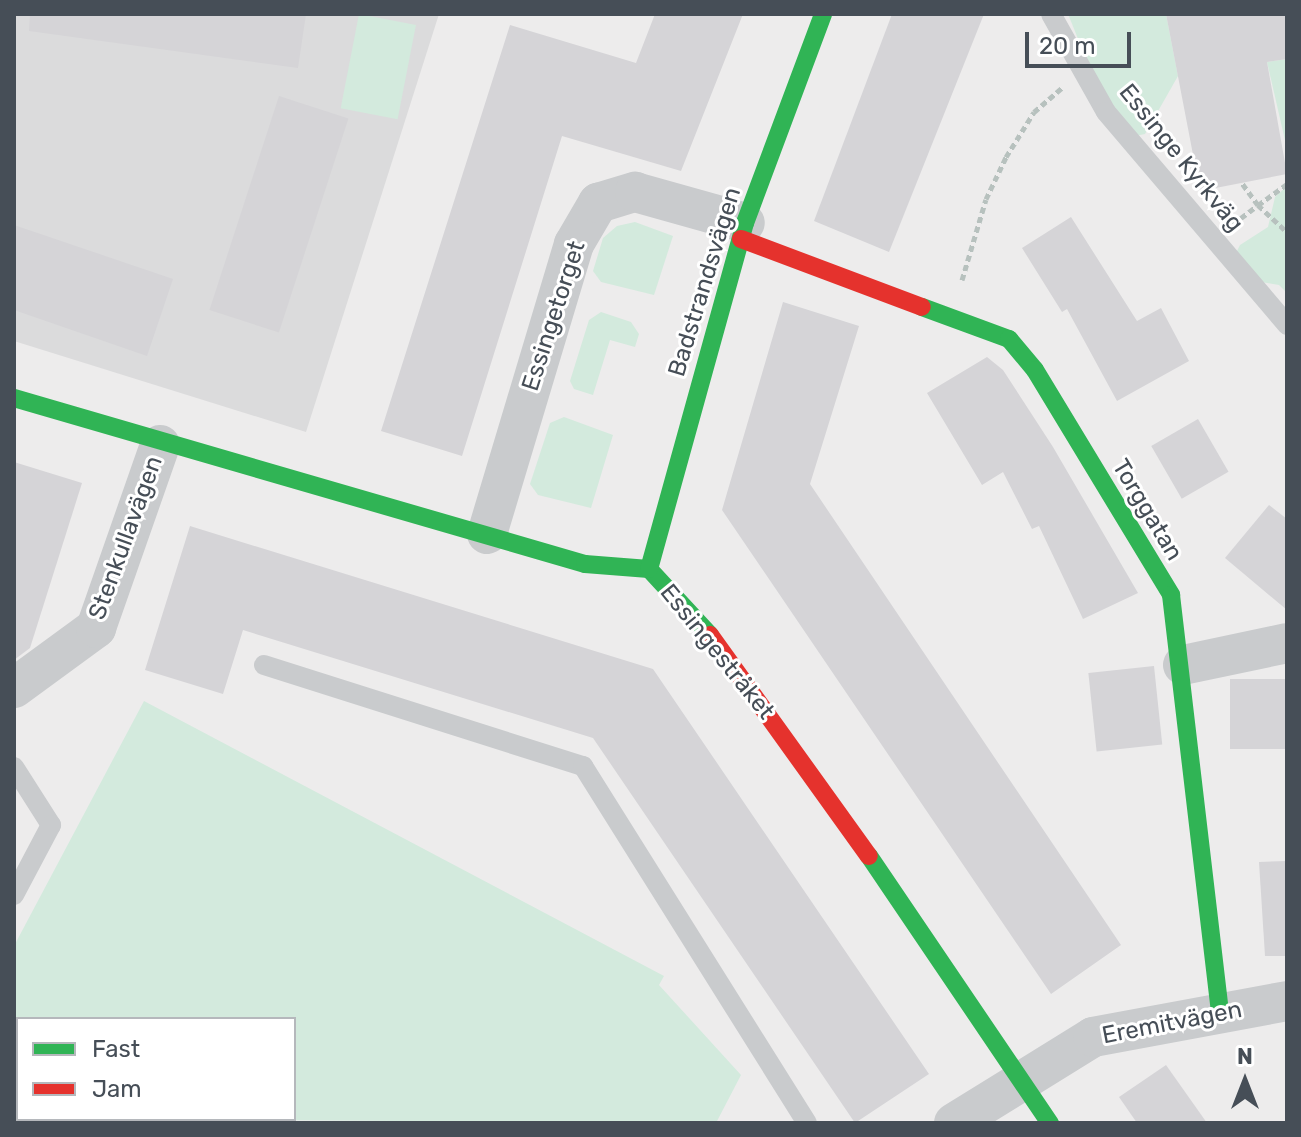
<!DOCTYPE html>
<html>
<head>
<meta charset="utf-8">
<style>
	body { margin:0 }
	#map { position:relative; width:1301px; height:1137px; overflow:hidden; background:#edecec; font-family:Rubik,sans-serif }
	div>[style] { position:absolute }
	.education>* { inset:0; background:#dbdbdc }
	.green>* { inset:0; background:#d3eadd; transform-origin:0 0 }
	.building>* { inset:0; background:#d5d4d7; transform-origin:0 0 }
	.path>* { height:5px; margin-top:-2.5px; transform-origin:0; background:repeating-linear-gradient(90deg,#b7c1be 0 6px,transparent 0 10px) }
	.lane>* { height:20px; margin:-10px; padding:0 10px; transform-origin:10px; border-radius:10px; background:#c9cbcd }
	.street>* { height:40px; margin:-20px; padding:0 20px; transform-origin:20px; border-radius:20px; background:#c9cbcd }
	.fast>* { height:18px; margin:-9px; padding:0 9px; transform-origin:9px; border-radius:9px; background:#30b455 }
	.jam>* { height:18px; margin:-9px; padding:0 9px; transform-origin:9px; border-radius:9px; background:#e5322d }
	span { translate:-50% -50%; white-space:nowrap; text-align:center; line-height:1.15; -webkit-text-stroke:6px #fff; paint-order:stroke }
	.street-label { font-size:24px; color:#464e57 }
	.frame { position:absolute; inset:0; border:16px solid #464e57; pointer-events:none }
	.legend { position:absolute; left:16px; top:1017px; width:280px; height:104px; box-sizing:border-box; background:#fff; border:2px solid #b5b8bc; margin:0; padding:10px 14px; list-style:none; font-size:24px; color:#464e57 }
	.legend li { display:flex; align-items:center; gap:16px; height:40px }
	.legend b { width:40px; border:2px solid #b5b8bc }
	.north { position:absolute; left:1205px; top:1041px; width:80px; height:80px; -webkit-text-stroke:6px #fff; paint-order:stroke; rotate:0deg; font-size:22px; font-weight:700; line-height:32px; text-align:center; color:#464e57 }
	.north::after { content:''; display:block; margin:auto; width:28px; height:36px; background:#464e57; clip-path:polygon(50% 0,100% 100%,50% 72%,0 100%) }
	.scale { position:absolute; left:1025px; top:32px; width:106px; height:36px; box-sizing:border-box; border:4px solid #464e57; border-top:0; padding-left:10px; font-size:24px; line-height:28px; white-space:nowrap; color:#464e57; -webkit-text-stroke:6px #fff; paint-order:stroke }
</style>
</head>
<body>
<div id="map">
	<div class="education">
		<i style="clip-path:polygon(14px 14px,439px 14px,306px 432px,14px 341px)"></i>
	</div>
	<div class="green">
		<i style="left:359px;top:14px;width:58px;height:96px;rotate:11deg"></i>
		<i style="clip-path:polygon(1068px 14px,1166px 14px,1178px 76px,1145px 134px,1135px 136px,1093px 76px)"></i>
		<i style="clip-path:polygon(1287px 59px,1287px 149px,1267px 62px)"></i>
		<i style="clip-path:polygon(1287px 186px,1287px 293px,1279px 285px,1261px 282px,1236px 253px,1240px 245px,1268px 227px,1275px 197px)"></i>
		<i style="clip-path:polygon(635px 222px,673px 236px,654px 295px,601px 282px,593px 271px,603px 238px,617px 226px)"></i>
		<i style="clip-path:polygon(601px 312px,631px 322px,639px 334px,635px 347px,610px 340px,593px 395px,574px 389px,570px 381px,589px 320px)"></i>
		<i style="clip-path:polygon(564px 417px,613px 435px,591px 508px,538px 495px,530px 484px,550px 423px)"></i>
		<i style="clip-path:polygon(144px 701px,664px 976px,659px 985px,741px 1075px,716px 1123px,105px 1119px,294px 1119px,294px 1019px,18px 1019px,18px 1073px,14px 1071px,14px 946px)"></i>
	</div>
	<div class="building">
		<i style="clip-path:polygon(30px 14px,306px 14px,298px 68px,29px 31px)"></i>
		<i style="clip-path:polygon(655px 14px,743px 14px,681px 171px,562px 136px,462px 456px,381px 431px,510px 25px,636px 63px)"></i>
		<i style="clip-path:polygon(892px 14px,984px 14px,889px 252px,814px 221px)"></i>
		<i style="clip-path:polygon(1166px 14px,1287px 14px,1287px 59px,1267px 62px,1287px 174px,1200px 191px)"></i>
		<i style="left:279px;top:96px;width:73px;height:225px;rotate:18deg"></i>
		<i style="clip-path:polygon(1071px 217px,1137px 321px,1161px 308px,1189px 361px,1117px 401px,1067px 309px,1062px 312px,1022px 248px)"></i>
		<i style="clip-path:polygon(14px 225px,173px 279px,147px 356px,14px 310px)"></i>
		<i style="clip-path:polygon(783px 302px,859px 326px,810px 484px,1121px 945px,1051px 994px,722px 510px)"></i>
		<i style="clip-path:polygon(987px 357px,1003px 370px,1053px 447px,1138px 593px,1083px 619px,1039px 526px,1032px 529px,1003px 472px,982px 485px,927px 393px)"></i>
		<i style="left:1198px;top:419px;width:61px;height:54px;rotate:60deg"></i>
		<i style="clip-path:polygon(14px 462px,82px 483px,30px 648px,14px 660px)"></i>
		<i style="clip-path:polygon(1269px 505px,1287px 519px,1287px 610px,1225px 558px)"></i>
		<i style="clip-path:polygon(190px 526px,653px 669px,929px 1074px,855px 1123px,593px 738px,243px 630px,223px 694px,145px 670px)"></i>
		<i style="left:1154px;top:666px;width:79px;height:66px;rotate:84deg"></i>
		<i style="left:1287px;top:679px;width:70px;height:57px;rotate:90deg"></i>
		<i style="clip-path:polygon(1287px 861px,1287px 956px,1265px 956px,1259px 862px)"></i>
		<i style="clip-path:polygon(1166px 1065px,1207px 1123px,1137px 1123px,1119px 1097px)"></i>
	</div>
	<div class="path">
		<i style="left:1287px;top:184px;width:36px;rotate:144deg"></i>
		<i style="left:1258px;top:205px;width:40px;rotate:43deg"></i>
		<i style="left:1233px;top:224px;width:31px;rotate:-37deg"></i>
		<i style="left:1258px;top:205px;width:27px;rotate:-126deg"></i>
		<i style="left:962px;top:280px;width:84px;rotate:-73.5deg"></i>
		<i style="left:986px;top:199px;width:47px;rotate:-64.5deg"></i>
		<i style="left:1006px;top:157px;width:53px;rotate:-58.1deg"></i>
		<i style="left:1034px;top:112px;width:38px;rotate:-41deg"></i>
	</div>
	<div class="lane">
		<i style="left:1051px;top:14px;width:112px;rotate:60.7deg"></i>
		<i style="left:1106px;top:112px;width:280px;rotate:49.6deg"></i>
		<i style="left:264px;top:665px;width:335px;rotate:17.6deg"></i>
		<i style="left:583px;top:766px;width:421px;rotate:57.9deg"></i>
		<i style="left:14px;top:767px;width:69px;rotate:57.5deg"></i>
		<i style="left:51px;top:825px;width:79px;rotate:117.9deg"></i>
	</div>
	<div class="street">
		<i style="left:487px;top:534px;width:303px;rotate:-73.3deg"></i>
		<i style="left:574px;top:244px;width:48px;rotate:-59.7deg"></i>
		<i style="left:598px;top:203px;width:39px;rotate:-17deg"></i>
		<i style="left:635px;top:192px;width:114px;rotate:15.7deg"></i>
		<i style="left:1183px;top:665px;width:106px;rotate:-11.9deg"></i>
		<i style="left:14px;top:688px;width:102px;rotate:-36.2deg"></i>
		<i style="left:96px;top:628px;width:194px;rotate:-70.7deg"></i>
		<i style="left:954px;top:1123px;width:163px;rotate:-31.7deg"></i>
		<i style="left:1093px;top:1037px;width:197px;rotate:-10.5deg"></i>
	</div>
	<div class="fast">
		<i style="left:922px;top:307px;width:93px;rotate:20.2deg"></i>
		<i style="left:1009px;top:339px;width:40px;rotate:50deg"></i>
		<i style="left:1035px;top:370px;width:263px;rotate:58.8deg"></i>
		<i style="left:1171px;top:595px;width:420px;rotate:83.3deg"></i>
		<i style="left:14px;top:398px;width:595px;rotate:16.21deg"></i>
		<i style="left:585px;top:564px;width:64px;rotate:4.5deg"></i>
		<i style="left:649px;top:569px;width:90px;rotate:47.3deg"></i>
		<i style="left:649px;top:569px;width:359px;rotate:-74.5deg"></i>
		<i style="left:745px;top:223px;width:223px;rotate:-69.5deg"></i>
		<i style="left:869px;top:856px;width:323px;rotate:55.9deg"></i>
	</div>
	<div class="jam">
		<i style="left:741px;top:239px;width:193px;rotate:20.6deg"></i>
		<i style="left:710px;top:635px;width:272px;rotate:54.3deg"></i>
	</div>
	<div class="street-label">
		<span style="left:1181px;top:158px;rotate:51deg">Essinge Kyrkväg</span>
		<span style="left:705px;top:282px;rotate:-73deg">Badstrandsvägen</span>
		<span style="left:554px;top:316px;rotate:-72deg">Essingetorget</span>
		<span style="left:1147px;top:510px;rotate:59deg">Torggatan</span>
		<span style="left:126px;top:538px;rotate:-70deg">Stenkullavägen</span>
		<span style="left:717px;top:652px;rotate:51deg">Essingestråket</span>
		<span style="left:1172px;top:1023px;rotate:-11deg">Eremitvägen</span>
	</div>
	<div class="frame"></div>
	<ul class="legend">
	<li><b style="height:10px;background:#30b455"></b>Fast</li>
	<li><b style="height:10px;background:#e5322d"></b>Jam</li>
	</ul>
	<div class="north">N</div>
	<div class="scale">20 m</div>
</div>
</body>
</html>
